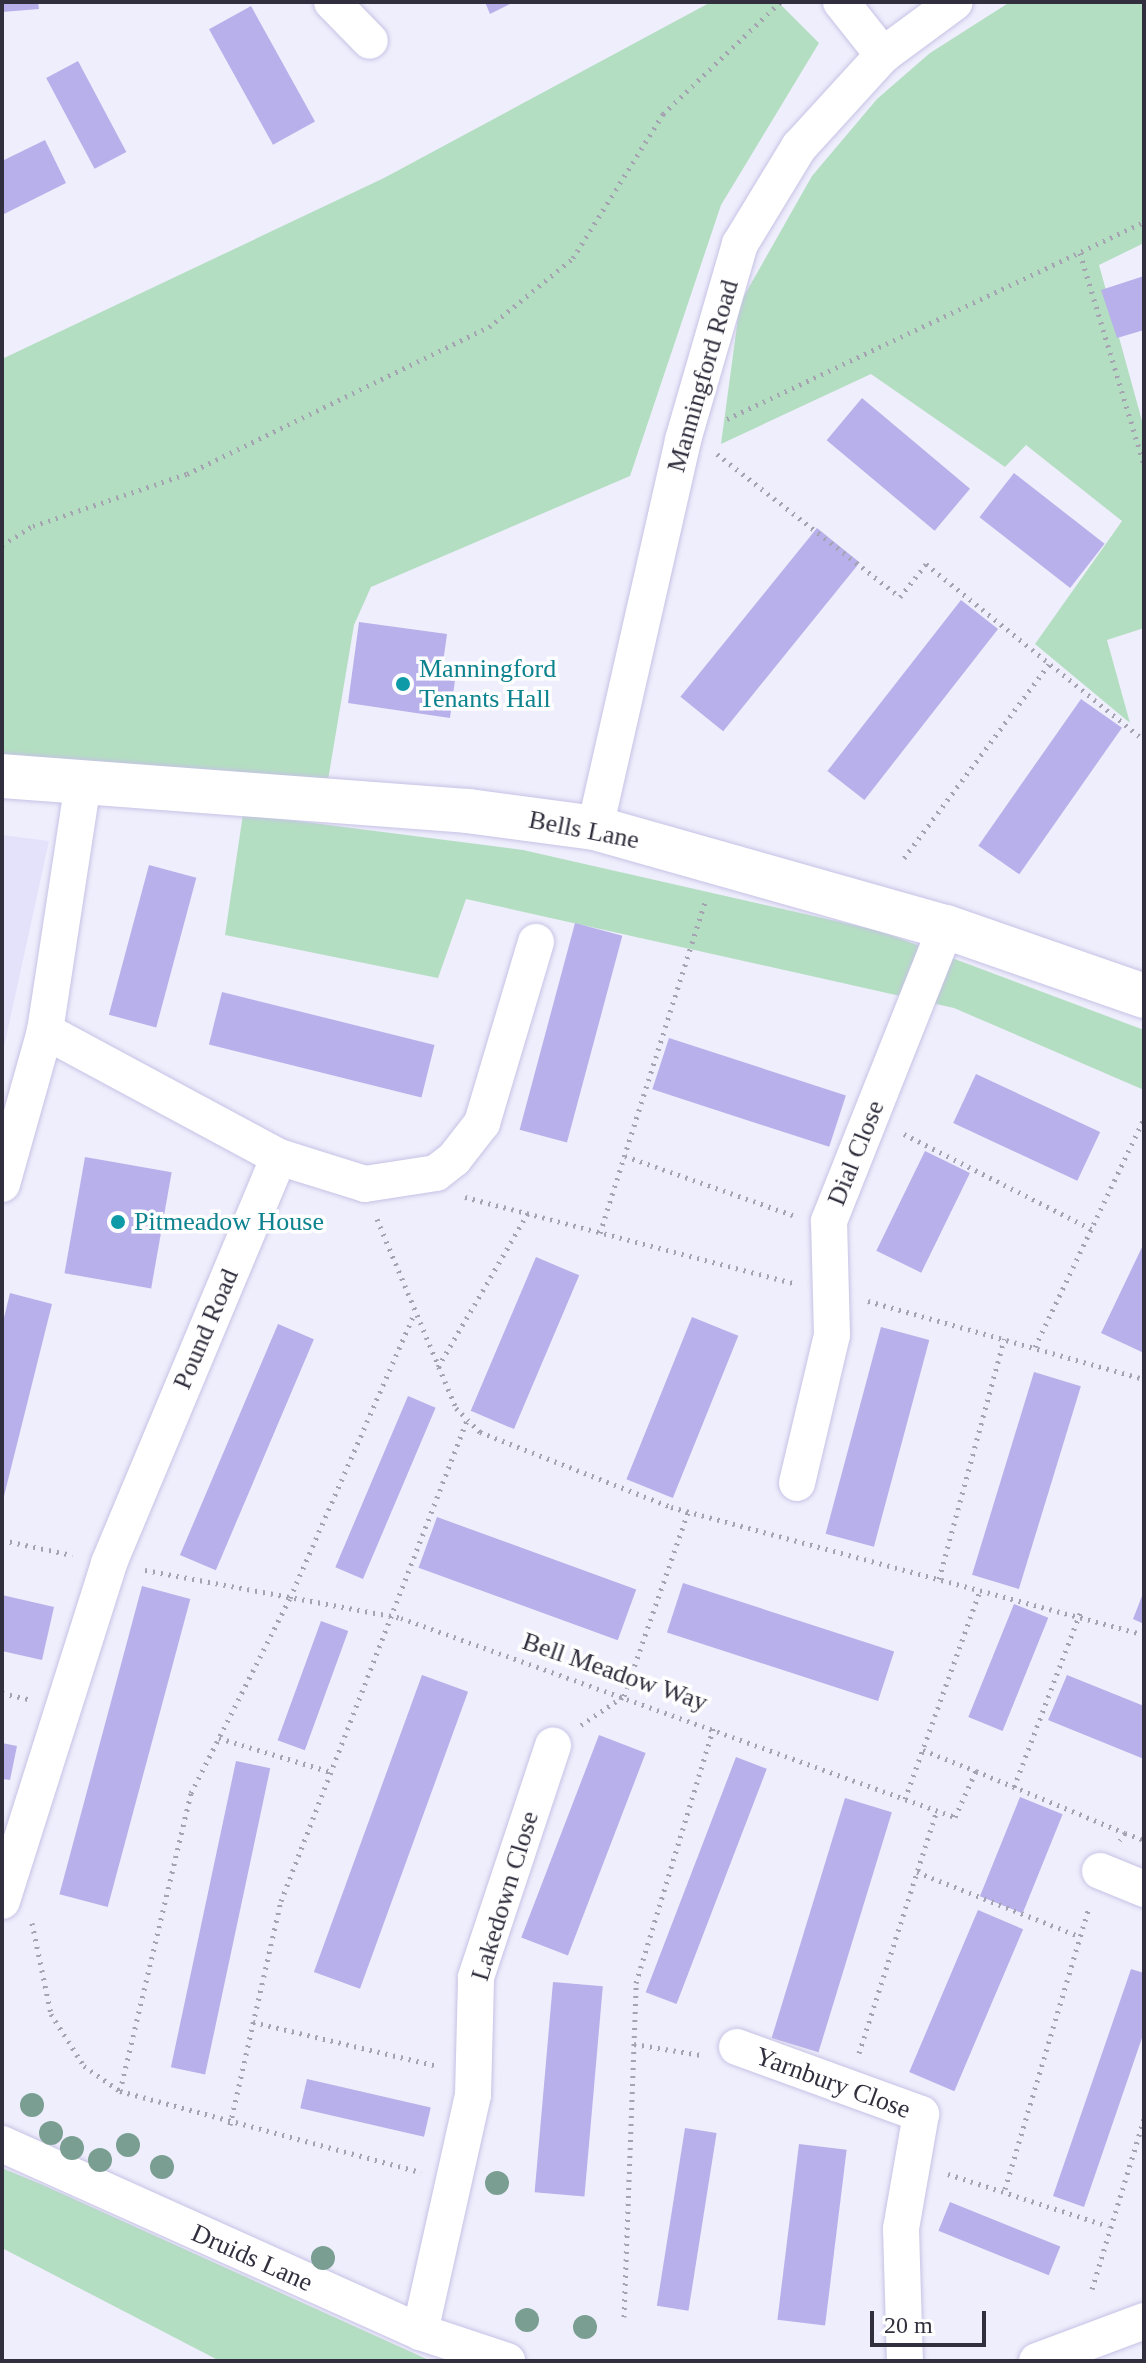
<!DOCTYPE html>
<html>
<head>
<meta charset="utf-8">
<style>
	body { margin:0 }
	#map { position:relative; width:1146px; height:2363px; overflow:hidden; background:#efeefc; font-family:"Times New Roman",serif }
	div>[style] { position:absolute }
	.built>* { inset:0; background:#e4e1fb }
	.green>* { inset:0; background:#b4dec2 }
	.building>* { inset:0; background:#b8b0ea; transform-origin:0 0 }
	.path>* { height:5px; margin-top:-2.5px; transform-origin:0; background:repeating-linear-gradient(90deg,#a5a3b1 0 2px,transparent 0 8px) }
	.roads { filter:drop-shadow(0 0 2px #c6c2e5) drop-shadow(0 0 2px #c6c2e5) }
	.minor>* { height:36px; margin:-18px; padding:0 18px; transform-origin:18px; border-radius:18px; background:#fff }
	.tertiary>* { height:44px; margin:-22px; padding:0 22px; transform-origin:22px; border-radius:22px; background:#fff }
	.trees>* { width:24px; height:24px; margin:-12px; border-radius:50%; background:#7a9f92 }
	.dots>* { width:22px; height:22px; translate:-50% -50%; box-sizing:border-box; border:4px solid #fff; border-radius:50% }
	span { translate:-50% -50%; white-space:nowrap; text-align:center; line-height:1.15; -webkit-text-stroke:7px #fff; paint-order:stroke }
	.street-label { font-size:26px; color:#312f3d }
	.culture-label { font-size:26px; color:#0d838f }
	.left { translate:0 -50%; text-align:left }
	.frame { position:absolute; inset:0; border:4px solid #312f3d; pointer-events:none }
	.scale { position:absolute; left:870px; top:2311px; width:116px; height:36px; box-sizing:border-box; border:4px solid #312f3d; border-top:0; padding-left:10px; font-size:24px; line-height:28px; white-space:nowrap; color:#312f3d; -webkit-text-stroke:6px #fff; paint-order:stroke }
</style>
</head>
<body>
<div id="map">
	<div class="built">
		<i style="clip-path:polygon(2px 835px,49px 841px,2px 1056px)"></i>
	</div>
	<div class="green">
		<i style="clip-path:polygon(711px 2px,778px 2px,819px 43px,721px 205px,630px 476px,371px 587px,354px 625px,328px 780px,2px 755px,2px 359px,384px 178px)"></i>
		<i style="clip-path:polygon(1010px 2px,1144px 2px,1144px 243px,1099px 265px,1144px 428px,1144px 628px,1107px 640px,1130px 723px,1035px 644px,1122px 521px,1026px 445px,1005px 467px,871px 374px,721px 444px,740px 303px,812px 176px,877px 99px,930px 53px)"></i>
		<i style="clip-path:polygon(243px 814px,523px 850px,880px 931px,1144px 1030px,1144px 1090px,954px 1008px,466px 899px,438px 978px,225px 935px)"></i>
		<i style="clip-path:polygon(2px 2168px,43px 2185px,431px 2361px,216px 2359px,2px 2248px)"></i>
	</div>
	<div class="building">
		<i style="clip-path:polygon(2px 2px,38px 2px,39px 9px,2px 12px)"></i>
		<i style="clip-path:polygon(485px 2px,514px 2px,490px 14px)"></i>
		<i style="left:251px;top:6px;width:132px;height:48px;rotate:61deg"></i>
		<i style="left:78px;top:61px;width:103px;height:36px;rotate:62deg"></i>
		<i style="clip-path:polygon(45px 140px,66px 183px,2px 215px,2px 161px)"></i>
		<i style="clip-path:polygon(1144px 276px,1144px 330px,1117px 338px,1101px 290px)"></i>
		<i style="left:862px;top:398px;width:141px;height:55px;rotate:40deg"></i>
		<i style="left:1014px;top:473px;width:115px;height:56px;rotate:38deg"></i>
		<i style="left:817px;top:528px;width:55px;height:217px;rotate:39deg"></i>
		<i style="left:961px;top:600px;width:47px;height:217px;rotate:38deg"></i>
		<i style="clip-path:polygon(359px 622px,447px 634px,443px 663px,457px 665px,450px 718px,348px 703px)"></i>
		<i style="left:1081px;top:699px;width:50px;height:179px;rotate:35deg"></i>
		<i style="left:149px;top:865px;width:49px;height:155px;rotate:15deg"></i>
		<i style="left:575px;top:923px;width:49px;height:214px;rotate:15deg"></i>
		<i style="left:222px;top:992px;width:219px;height:54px;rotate:14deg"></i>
		<i style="left:669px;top:1038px;width:186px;height:54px;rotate:18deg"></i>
		<i style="left:976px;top:1074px;width:137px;height:54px;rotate:25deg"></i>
		<i style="left:925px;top:1151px;width:50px;height:111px;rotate:26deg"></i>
		<i style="left:85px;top:1157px;width:88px;height:118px;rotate:10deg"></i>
		<i style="clip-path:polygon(1144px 1243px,1144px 1353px,1101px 1333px)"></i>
		<i style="left:536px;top:1257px;width:47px;height:167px;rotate:23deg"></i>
		<i style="clip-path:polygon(10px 1293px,52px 1304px,3px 1500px,2px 1326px)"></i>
		<i style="left:692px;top:1317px;width:50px;height:175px;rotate:22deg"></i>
		<i style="left:278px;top:1324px;width:39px;height:251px;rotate:23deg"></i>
		<i style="left:881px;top:1327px;width:50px;height:214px;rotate:15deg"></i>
		<i style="left:1034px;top:1372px;width:49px;height:212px;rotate:17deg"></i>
		<i style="left:408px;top:1396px;width:30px;height:186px;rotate:23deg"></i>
		<i style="left:437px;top:1517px;width:212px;height:54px;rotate:20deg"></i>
		<i style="left:683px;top:1583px;width:222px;height:52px;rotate:18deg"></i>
		<i style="left:142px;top:1586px;width:50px;height:319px;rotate:15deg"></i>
		<i style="clip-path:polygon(1144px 1591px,1144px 1624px,1133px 1619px)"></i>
		<i style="clip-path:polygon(2px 1595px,54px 1607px,42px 1660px,2px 1651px)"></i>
		<i style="left:1014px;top:1604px;width:37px;height:122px;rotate:22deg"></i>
		<i style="left:321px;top:1621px;width:29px;height:127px;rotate:20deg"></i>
		<i style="left:422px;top:1675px;width:49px;height:316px;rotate:20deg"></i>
		<i style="clip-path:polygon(1067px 1675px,1144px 1706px,1144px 1759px,1048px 1720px)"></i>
		<i style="left:599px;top:1735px;width:50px;height:217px;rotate:21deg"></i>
		<i style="clip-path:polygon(2px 1743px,17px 1746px,10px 1780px,2px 1779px)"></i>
		<i style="left:736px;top:1757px;width:33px;height:252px;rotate:21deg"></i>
		<i style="left:236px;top:1761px;width:35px;height:313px;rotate:12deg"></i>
		<i style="left:1020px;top:1797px;width:46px;height:107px;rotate:22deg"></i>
		<i style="left:845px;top:1798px;width:49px;height:251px;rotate:17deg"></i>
		<i style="left:978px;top:1910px;width:49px;height:176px;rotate:23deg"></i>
		<i style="clip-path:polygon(1131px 1969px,1144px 1973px,1144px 2032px,1084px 2207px,1053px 2196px)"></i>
		<i style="left:553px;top:1982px;width:50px;height:211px;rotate:5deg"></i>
		<i style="left:307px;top:2079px;width:127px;height:30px;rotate:13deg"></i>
		<i style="left:685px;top:2128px;width:32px;height:180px;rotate:9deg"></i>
		<i style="left:799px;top:2144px;width:48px;height:177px;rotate:7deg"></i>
		<i style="left:950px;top:2202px;width:119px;height:31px;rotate:22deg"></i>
	</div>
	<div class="path">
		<i style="left:1080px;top:253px;width:221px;rotate:73.2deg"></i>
		<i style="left:727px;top:419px;width:461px;rotate:-25.3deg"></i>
		<i style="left:717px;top:454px;width:232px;rotate:38deg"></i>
		<i style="left:900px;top:597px;width:42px;rotate:-51.8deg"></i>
		<i style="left:926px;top:564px;width:280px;rotate:38.9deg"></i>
		<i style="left:2px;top:545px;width:36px;rotate:-32deg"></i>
		<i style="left:33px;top:526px;width:163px;rotate:-18.7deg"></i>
		<i style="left:187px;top:474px;width:336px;rotate:-26deg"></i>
		<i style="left:489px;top:327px;width:109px;rotate:-39.4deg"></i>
		<i style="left:573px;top:258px;width:170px;rotate:-58deg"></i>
		<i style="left:663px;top:114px;width:162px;rotate:-43.7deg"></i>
		<i style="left:904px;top:858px;width:242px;rotate:-53.2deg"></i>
		<i style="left:904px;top:1134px;width:210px;rotate:26.9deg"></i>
		<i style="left:625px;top:1156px;width:178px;rotate:19.4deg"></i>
		<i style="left:465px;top:1197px;width:342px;rotate:14.7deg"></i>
		<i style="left:377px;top:1219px;width:205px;rotate:67.3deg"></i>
		<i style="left:456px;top:1408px;width:34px;rotate:45deg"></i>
		<i style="left:480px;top:1432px;width:205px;rotate:21.4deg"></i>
		<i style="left:671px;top:1507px;width:490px;rotate:15.1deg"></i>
		<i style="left:600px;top:1233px;width:347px;rotate:-72.4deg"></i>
		<i style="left:868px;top:1301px;width:287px;rotate:15.8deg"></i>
		<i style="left:1035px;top:1347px;width:254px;rotate:-64.5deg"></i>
		<i style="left:438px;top:1367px;width:178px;rotate:-59.7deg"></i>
		<i style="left:2px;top:1540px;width:72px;rotate:12.1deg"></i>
		<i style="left:145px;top:1570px;width:260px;rotate:10.6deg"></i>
		<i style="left:401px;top:1618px;width:589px;rotate:19.76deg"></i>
		<i style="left:955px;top:1817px;width:51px;rotate:-65.5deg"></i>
		<i style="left:976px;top:1771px;width:161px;rotate:22.6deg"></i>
		<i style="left:1125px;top:1833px;width:9px;rotate:126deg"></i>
		<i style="left:939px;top:1579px;width:249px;rotate:-74.8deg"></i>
		<i style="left:2px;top:1693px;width:27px;rotate:13deg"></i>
		<i style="left:581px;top:1725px;width:52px;rotate:-34deg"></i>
		<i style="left:624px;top:1696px;width:195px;rotate:-70.8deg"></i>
		<i style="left:219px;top:1738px;width:117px;rotate:16.9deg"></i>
		<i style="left:923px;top:1750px;width:57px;rotate:21.6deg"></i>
		<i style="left:1014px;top:1787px;width:186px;rotate:-69.2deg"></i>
		<i style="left:905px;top:1799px;width:219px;rotate:-70.2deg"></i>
		<i style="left:1125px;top:1833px;width:20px;rotate:20deg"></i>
		<i style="left:917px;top:1872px;width:176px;rotate:21.6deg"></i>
		<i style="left:32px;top:1923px;width:93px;rotate:78.2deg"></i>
		<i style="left:51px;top:2014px;width:62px;rotate:57.6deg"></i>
		<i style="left:84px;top:2066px;width:44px;rotate:34.8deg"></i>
		<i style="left:120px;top:2091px;width:312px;rotate:15.1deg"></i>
		<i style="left:253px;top:2022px;width:190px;rotate:13.4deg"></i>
		<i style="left:634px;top:2044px;width:68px;rotate:9.3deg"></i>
		<i style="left:859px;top:2053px;width:255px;rotate:-72.2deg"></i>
		<i style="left:120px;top:2091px;width:306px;rotate:-76.6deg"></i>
		<i style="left:191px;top:1793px;width:219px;rotate:-63.1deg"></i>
		<i style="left:290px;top:1598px;width:310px;rotate:-66.4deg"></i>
		<i style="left:230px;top:2125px;width:230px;rotate:-77.2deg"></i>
		<i style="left:281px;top:1901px;width:516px;rotate:-68.86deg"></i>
		<i style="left:948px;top:2174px;width:168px;rotate:18deg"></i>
		<i style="left:1005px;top:2189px;width:294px;rotate:-73.4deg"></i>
		<i style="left:1092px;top:2289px;width:178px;rotate:-73deg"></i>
		<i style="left:624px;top:2317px;width:334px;rotate:-87.9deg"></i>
		<i style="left:636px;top:1983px;width:268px;rotate:-73.1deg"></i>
	</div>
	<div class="roads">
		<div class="minor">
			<i style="left:332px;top:2px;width:54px;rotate:45.7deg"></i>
			<i style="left:841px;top:2px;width:68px;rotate:51.6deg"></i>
			<i style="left:595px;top:828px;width:398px;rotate:-77.2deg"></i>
			<i style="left:683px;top:440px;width:204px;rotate:-73.8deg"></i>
			<i style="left:740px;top:244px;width:114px;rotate:-58.7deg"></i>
			<i style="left:799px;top:147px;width:125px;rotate:-47.6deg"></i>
			<i style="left:883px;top:55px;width:89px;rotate:-36.4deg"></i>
			<i style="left:279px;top:1157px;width:90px;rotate:17.4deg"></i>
			<i style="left:365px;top:1184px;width:72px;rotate:-8.8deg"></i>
			<i style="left:436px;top:1173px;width:23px;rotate:-38deg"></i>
			<i style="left:454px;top:1159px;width:46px;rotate:-52.1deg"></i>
			<i style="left:482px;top:1123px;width:189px;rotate:-73.4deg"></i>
			<i style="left:2px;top:1184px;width:159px;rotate:-74.3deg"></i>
			<i style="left:797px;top:1483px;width:152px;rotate:-76.7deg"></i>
			<i style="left:832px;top:1335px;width:114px;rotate:-91.5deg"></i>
			<i style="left:829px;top:1221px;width:316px;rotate:-68.3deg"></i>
			<i style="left:1100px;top:1871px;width:48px;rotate:22.2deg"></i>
			<i style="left:2px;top:1901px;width:355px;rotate:-72.4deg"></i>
			<i style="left:109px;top:1563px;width:440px;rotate:-67.3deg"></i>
			<i style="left:279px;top:1157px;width:266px;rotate:-151.7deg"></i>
			<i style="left:45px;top:1031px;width:252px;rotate:-81.3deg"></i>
			<i style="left:737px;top:2047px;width:196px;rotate:20deg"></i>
			<i style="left:921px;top:2114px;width:117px;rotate:99.9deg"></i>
			<i style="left:901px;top:2229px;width:132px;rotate:88.3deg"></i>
			<i style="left:2px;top:2144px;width:458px;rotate:24.2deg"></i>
			<i style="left:420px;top:2332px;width:92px;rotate:18.4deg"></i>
			<i style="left:420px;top:2332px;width:243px;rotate:-77.4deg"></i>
			<i style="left:473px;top:2095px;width:118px;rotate:-88.5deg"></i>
			<i style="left:476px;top:1977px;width:244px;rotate:-71.6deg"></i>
			<i style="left:1037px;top:2361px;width:114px;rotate:-20.5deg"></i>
		</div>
		<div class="tertiary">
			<i style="left:2px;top:776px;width:467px;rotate:4.3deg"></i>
			<i style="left:468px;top:811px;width:128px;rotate:7.6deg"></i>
			<i style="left:595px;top:828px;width:365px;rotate:15.8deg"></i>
			<i style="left:946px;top:927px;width:210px;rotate:19.2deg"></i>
		</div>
	</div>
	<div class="trees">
		<i style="left:32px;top:2105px"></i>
		<i style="left:51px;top:2133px"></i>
		<i style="left:128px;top:2145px"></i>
		<i style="left:72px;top:2148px"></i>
		<i style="left:100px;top:2160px"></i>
		<i style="left:162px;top:2167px"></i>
		<i style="left:497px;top:2183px"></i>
		<i style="left:323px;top:2258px"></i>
		<i style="left:527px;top:2320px"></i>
		<i style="left:585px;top:2327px"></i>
	</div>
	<div class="dots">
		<i style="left:403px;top:684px;background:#0f9aa8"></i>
		<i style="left:118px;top:1222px;background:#0f9aa8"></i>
	</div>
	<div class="street-label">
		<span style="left:703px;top:376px;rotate:-74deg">Manningford Road</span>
		<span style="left:584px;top:830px;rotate:11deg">Bells Lane</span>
		<span style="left:856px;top:1153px;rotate:-68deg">Dial Close</span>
		<span style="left:206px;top:1329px;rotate:-67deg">Pound Road</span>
		<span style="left:615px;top:1672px;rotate:19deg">Bell Meadow Way</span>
		<span style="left:505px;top:1896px;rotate:-73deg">Lakedown Close</span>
		<span style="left:833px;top:2083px;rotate:20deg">Yarnbury Close</span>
		<span style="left:252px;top:2258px;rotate:24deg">Druids Lane</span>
	</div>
	<div class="culture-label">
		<span class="left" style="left:419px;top:684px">Manningford<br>Tenants Hall</span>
		<span class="left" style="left:134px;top:1222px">Pitmeadow House</span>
	</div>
	<div class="frame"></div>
	<div class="scale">20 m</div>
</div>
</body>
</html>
